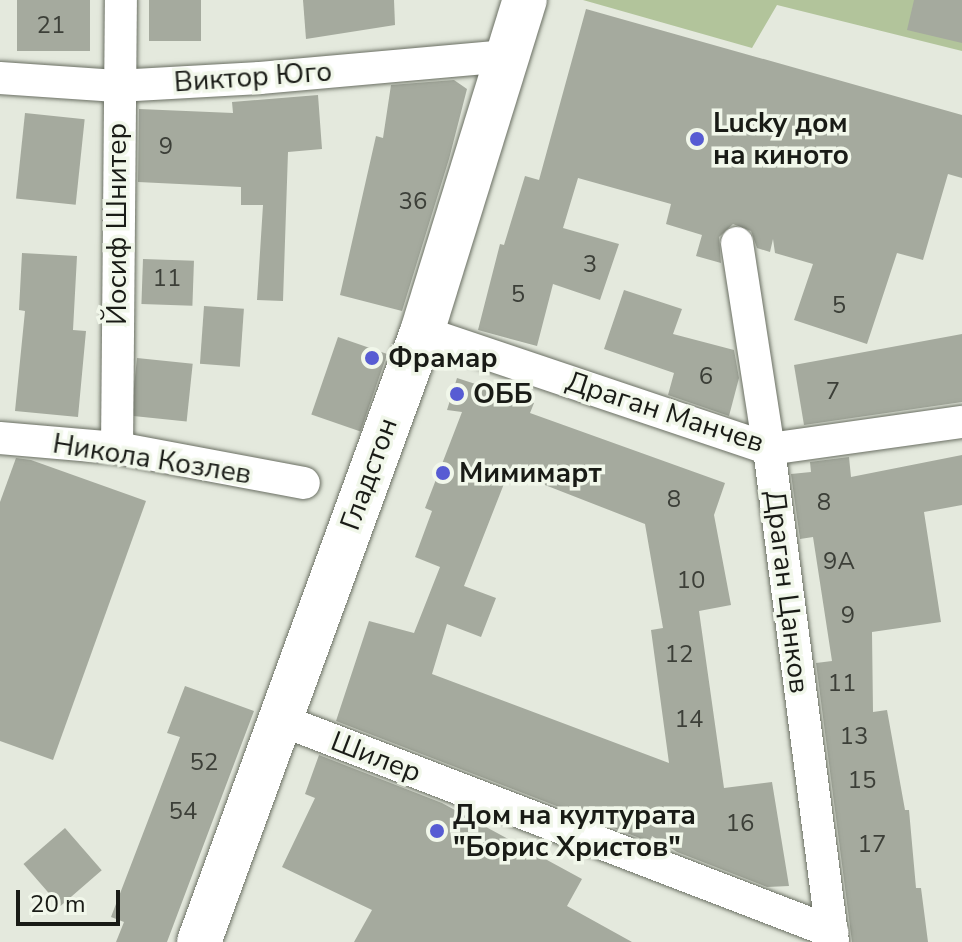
<!DOCTYPE html>
<html>
<head>
<meta charset="utf-8">
<style>
	body { margin:0 }
	#map { position:relative; width:962px; height:942px; overflow:hidden; background:#e4e9dd; font-family:"Nunito Sans",sans-serif }
	div>[style] { position:absolute }
	.green>* { inset:0; background:#b2c49b }
	.building>* { inset:0; background:#a5aa9e; transform-origin:0 0 }
	.roads { filter:drop-shadow(0 0 2px #6a6f63) drop-shadow(0 0 2px #6a6f63) }
	.street>* { height:32px; margin:-16px; padding:0 16px; transform-origin:16px; border-radius:16px; background:#fff }
	.secondary>* { height:44px; margin:-22px; padding:0 22px; transform-origin:22px; border-radius:22px; background:#fff }
	.dots>* { width:22px; height:22px; translate:-50% -50%; box-sizing:border-box; border:4px solid #f1f7ea; border-radius:50% }
	span { translate:-50% -50%; white-space:nowrap; text-align:center; line-height:1.15; -webkit-text-stroke:7px #f1f7ea; paint-order:stroke }
	.number-label { font-size:24px; color:#3c3f38 }
	.number-label span { -webkit-text-stroke-width:0 }
	.street-label { font-size:28px; color:#191b16 }
	.poi-label { font-size:28px; color:#191b16; font-weight:700 }
	.left { translate:0 -50%; text-align:left }
	.scale { position:absolute; left:16px; top:890px; width:104px; height:36px; box-sizing:border-box; border:4px solid #191b16; border-top:0; padding-left:10px; font-size:24px; line-height:28px; white-space:nowrap; color:#191b16; -webkit-text-stroke:6px #f1f7ea; paint-order:stroke }
</style>
</head>
<body>
<div id="map">
	<div class="green">
		<i style="clip-path:polygon(583px 0,962px 0,962px 51px,777px 5px,752px 48px)"></i>
	</div>
	<div class="building">
		<i style="left:17px;top:0;width:73px;height:51px"></i>
		<i style="left:149px;top:0;width:52px;height:41px"></i>
		<i style="clip-path:polygon(303px 0,394px 0,395px 25px,306px 39px)"></i>
		<i style="clip-path:polygon(914px 0,962px 0,962px 43px,907px 30px)"></i>
		<i style="clip-path:polygon(586px 9px,962px 115px,962px 178px,948px 174px,923px 260px,897px 253px,867px 344px,794px 320px,813px 264px,775px 253px,773px 239px,770px 252px,757px 248px,751px 231px,733px 224px,719px 237px,721px 263px,696px 256px,702px 235px,666px 224px,671px 204px,578px 178px,563px 228px,619px 244px,600px 300px,553px 284px,537px 346px,478px 330px,500px 244px,504px 245px,525px 176px,539px 180px)"></i>
		<i style="clip-path:polygon(454px 80px,467px 89px,449px 159px,402px 311px,340px 295px,376px 136px,383px 138px,391px 85px)"></i>
		<i style="clip-path:polygon(318px 95px,322px 149px,288px 152px,283px 301px,257px 300px,263px 205px,241px 205px,241px 187px,138px 182px,139px 109px,233px 113px,232px 102px)"></i>
		<i style="left:25px;top:113px;width:60px;height:86px;rotate:6deg"></i>
		<i style="clip-path:polygon(22px 253px,77px 256px,73px 330px,86px 331px,78px 417px,15px 411px,25px 311px,19px 310px)"></i>
		<i style="left:143px;top:259px;width:51px;height:45px;rotate:2deg"></i>
		<i style="clip-path:polygon(624px 290px,682px 309px,673px 334px,734px 350px,739px 378px,729px 416px,668px 395px,674px 373px,604px 349px)"></i>
		<i style="left:204px;top:306px;width:40px;height:58px;rotate:4deg"></i>
		<i style="clip-path:polygon(962px 334px,962px 402px,804px 425px,794px 365px)"></i>
		<i style="left:338px;top:337px;width:52px;height:82px;rotate:19deg"></i>
		<i style="left:137px;top:358px;width:56px;height:58px;rotate:6deg"></i>
		<i style="clip-path:polygon(evenodd,457px 378px,534px 403px,530px 413px,725px 483px,714px 515px,731px 605px,699px 611px,724px 788px,772px 782px,789px 886px,767px 887px,677px 852px,652px 836px,650px 842px,336px 721px,369px 621px,414px 633px,440px 567px,415px 557px,432px 511px,425px 508px,462px 412px,447px 410px,457px 378px,509px 471px,645px 524px,663px 628px,651px 630px,669px 763px,432px 674px,447px 624px,481px 637px,496px 598px,464px 586px,509px 471px)"></i>
		<i style="clip-path:polygon(962px 455px,962px 505px,924px 512px,941px 622px,872px 632px,873px 712px,887px 710px,905px 810px,909px 810px,916px 888px,921px 888px,928px 942px,852px 942px,816px 663px,832px 661px,813px 537px,800px 539px,791px 474px,811px 472px,810px 462px,849px 457px,851px 477px)"></i>
		<i style="clip-path:polygon(16px 458px,31px 460px,146px 501px,53px 760px,0 741px,0 502px)"></i>
		<i style="clip-path:polygon(185px 686px,254px 711px,167px 942px,116px 942px,124px 922px,111px 917px,180px 737px,167px 733px)"></i>
		<i style="clip-path:polygon(319px 755px,442px 803px,582px 879px,567px 906px,632px 942px,354px 942px,372px 910px,282px 867px,315px 798px,305px 794px)"></i>
		<i style="left:65px;top:828px;width:56px;height:55px;rotate:49deg"></i>
	</div>
	<div class="roads">
		<div class="street">
			<i style="left:0;top:78px;width:117px;rotate:3.9deg"></i>
			<i style="left:117px;top:86px;width:143px;rotate:-3.2deg"></i>
			<i style="left:260px;top:78px;width:247px;rotate:-5.1deg"></i>
			<i style="left:737px;top:243px;width:208px;rotate:81.2deg"></i>
			<i style="left:769px;top:449px;width:497px;rotate:82.6deg"></i>
			<i style="left:422px;top:332px;width:366px;rotate:18.6deg"></i>
			<i style="left:769px;top:449px;width:195px;rotate:-8deg"></i>
			<i style="left:0;top:438px;width:117px;rotate:4.9deg"></i>
			<i style="left:117px;top:448px;width:190px;rotate:10.6deg"></i>
			<i style="left:117px;top:448px;width:448px;rotate:-89.5deg"></i>
			<i style="left:278px;top:719px;width:594px;rotate:21.03deg"></i>
		</div>
		<div class="secondary">
			<i style="left:199px;top:942px;width:649px;rotate:-69.92deg"></i>
			<i style="left:422px;top:332px;width:348px;rotate:-72.8deg"></i>
		</div>
	</div>
	<div class="dots">
		<i style="left:697px;top:139px;background:#575cd3"></i>
		<i style="left:372px;top:358px;background:#575cd3"></i>
		<i style="left:457px;top:394px;background:#575cd3"></i>
		<i style="left:443px;top:473px;background:#575cd3"></i>
		<i style="left:437px;top:831px;background:#575cd3"></i>
	</div>
	<div class="number-label">
		<span style="left:51px;top:26px">21</span>
		<span style="left:166px;top:147px">9</span>
		<span style="left:413px;top:202px">36</span>
		<span style="left:590px;top:265px">3</span>
		<span style="left:167px;top:279px">11</span>
		<span style="left:518px;top:295px">5</span>
		<span style="left:839px;top:306px">5</span>
		<span style="left:706px;top:377px">6</span>
		<span style="left:833px;top:392px">7</span>
		<span style="left:674px;top:500px">8</span>
		<span style="left:824px;top:503px">8</span>
		<span style="left:839px;top:562px">9А</span>
		<span style="left:691px;top:581px">10</span>
		<span style="left:848px;top:616px">9</span>
		<span style="left:679px;top:655px">12</span>
		<span style="left:842px;top:684px">11</span>
		<span style="left:689px;top:720px">14</span>
		<span style="left:854px;top:737px">13</span>
		<span style="left:204px;top:763px">52</span>
		<span style="left:862px;top:781px">15</span>
		<span style="left:183px;top:812px">54</span>
		<span style="left:740px;top:824px">16</span>
		<span style="left:872px;top:845px">17</span>
	</div>
	<div class="street-label">
		<span style="left:253px;top:77px;rotate:-4deg">Виктор Юго</span>
		<span style="left:117px;top:224px;rotate:-90deg">Йосиф Шнитер</span>
		<span style="left:665px;top:412px;rotate:18deg">Драган Манчев</span>
		<span style="left:152px;top:459px;rotate:9deg">Никола Козлев</span>
		<span style="left:369px;top:474px;rotate:-70deg">Гладстон</span>
		<span style="left:787px;top:592px;rotate:83deg">Драган Цанков</span>
		<span style="left:376px;top:757px;rotate:21deg">Шилер</span>
	</div>
	<div class="poi-label">
		<span class="left" style="left:713px;top:139px">Lucky дом<br>на киното</span>
		<span class="left" style="left:388px;top:358px">Фрамар</span>
		<span class="left" style="left:473px;top:394px">ОББ</span>
		<span class="left" style="left:459px;top:473px">Мимимарт</span>
		<span class="left" style="left:453px;top:831px">Дом на културата<br>"Борис Христов"</span>
	</div>
	<div class="scale">20 m</div>
</div>
</body>
</html>
